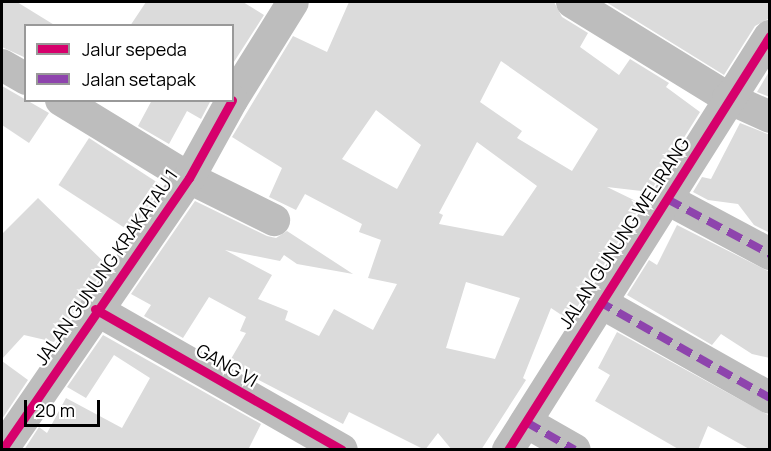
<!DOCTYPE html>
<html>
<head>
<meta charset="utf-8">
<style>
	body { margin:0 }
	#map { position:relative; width:771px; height:451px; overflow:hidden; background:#fff; font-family:Manrope,sans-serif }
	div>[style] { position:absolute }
	.building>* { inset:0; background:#dbdbdb; transform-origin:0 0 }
	.street>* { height:32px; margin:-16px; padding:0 16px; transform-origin:16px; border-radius:16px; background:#bdbdbd }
	.quiet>* { height:8px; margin-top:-4px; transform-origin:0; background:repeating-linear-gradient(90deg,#8e44ad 0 15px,transparent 0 23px) }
	.cycleway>* { height:9px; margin:-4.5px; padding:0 4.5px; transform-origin:4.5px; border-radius:4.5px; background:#d6006c }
	span { translate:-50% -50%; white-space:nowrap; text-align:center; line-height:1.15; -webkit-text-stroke:4.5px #fff; paint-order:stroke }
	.street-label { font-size:18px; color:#000 }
	.frame { position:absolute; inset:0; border:3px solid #000; pointer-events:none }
	.legend { position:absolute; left:24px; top:24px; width:210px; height:78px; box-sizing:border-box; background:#fff; border:2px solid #999; margin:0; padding:8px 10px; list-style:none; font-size:18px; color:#000 }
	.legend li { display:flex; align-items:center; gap:12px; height:30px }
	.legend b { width:30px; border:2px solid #999 }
	.scale { position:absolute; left:24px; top:400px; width:76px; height:27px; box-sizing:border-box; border:3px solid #000; border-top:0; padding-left:8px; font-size:18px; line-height:21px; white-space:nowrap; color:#000; -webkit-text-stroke:4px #fff; paint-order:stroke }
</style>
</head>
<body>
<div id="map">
	<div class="building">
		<i style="clip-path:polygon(2px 2px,17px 2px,56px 26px,26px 26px,26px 58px,2px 47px)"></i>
		<i style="clip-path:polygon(146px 2px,243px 2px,264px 15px,232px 65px,232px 26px,130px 26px)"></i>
		<i style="clip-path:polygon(evenodd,349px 2px,554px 2px,562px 17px,588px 33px,580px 47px,619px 75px,630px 59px,669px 83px,666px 87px,700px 112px,650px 192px,607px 187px,642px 204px,569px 320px,551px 308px,523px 378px,526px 380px,481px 450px,452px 450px,438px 433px,425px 450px,349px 412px,343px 424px,228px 364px,246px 333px,240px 331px,246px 317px,209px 297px,183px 338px,144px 316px,151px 305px,131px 294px,195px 201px,267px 236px,276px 238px,287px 231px,353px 274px,297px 264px,284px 255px,280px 261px,225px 250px,272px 275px,258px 299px,288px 311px,285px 320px,319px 336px,334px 309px,373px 330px,397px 284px,368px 278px,381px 240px,359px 232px,362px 224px,305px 194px,296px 210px,269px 197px,282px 168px,232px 137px,293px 36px,327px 52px,349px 2px,501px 61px,598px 129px,572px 171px,517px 138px,522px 131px,480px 102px,501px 61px,349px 2px,376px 110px,421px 145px,397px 189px,342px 159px,376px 110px,349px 2px,477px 142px,537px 186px,503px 236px,439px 224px,443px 215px,439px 213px,477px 142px,349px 2px,466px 282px,520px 298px,495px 359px,446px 348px,466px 282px)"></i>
		<i style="clip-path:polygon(606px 2px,770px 2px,770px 18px,755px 26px,724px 75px)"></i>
		<i style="clip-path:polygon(770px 70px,770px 97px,757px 92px)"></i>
		<i style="clip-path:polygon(2px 86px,49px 113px,29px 143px,2px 125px)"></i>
		<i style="clip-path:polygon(152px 100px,211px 100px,201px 119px,187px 111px,169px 144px,138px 126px)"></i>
		<i style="clip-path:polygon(740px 123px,770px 135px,770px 233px,754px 225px,738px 204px,708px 200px,693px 192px,702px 177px,711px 179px)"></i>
		<i style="left:89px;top:138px;width:87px;height:56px;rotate:33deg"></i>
		<i style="clip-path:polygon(38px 198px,107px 265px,54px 342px,24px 335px,2px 359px,2px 234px)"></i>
		<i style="clip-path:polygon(677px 225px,770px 272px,770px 358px,752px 354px,721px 334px,712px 345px,627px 295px,649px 260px,657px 265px)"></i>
		<i style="clip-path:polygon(617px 332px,770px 416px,770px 450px,751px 450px,708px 426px,698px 450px,680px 450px,595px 401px,610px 375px,598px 368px)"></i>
		<i style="clip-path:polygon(103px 335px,261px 424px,248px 450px,24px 450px,39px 427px,47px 433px,66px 398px,122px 428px,150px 378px,114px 355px,86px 398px,67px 387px)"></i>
		<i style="clip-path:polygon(2px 361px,28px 380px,2px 419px)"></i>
	</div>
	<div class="street">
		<i style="left:572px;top:2px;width:183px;rotate:31.6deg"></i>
		<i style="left:728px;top:98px;width:46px;rotate:24.3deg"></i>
		<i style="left:2px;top:65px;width:28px;rotate:30deg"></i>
		<i style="left:61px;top:100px;width:150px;rotate:31.4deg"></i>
		<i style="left:189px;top:178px;width:95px;rotate:26.3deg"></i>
		<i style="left:232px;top:100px;width:115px;rotate:-58.1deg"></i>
		<i style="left:667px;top:199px;width:117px;rotate:28.1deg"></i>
		<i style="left:598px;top:301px;width:197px;rotate:29.4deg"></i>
		<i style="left:95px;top:309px;width:284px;rotate:29.7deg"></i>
		<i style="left:526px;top:422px;width:56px;rotate:29.7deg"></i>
		<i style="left:2px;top:450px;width:330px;rotate:-55.5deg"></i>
		<i style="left:189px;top:178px;width:89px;rotate:-61.1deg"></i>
		<i style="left:508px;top:450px;width:490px;rotate:-57.7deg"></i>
	</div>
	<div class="quiet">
		<i style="left:667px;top:199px;width:117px;rotate:28.1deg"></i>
		<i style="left:598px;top:301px;width:197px;rotate:29.4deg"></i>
		<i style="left:526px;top:422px;width:56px;rotate:29.7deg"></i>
	</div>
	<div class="cycleway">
		<i style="left:95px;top:309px;width:284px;rotate:29.7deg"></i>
		<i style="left:2px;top:450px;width:330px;rotate:-55.5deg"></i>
		<i style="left:189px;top:178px;width:89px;rotate:-61.1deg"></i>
		<i style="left:508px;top:450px;width:490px;rotate:-57.7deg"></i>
	</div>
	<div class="street-label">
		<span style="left:624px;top:233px;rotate:-57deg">JALAN GUNUNG WELIRANG</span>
		<span style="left:106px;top:267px;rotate:-55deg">JALAN GUNUNG KRAKATAU 1</span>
		<span style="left:227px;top:365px;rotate:30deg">GANG VI</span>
	</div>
	<div class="frame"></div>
	<ul class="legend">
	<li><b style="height:8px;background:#d6006c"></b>Jalur sepeda</li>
	<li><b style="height:8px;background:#8e44ad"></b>Jalan setapak</li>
	</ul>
	<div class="scale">20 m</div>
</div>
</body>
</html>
